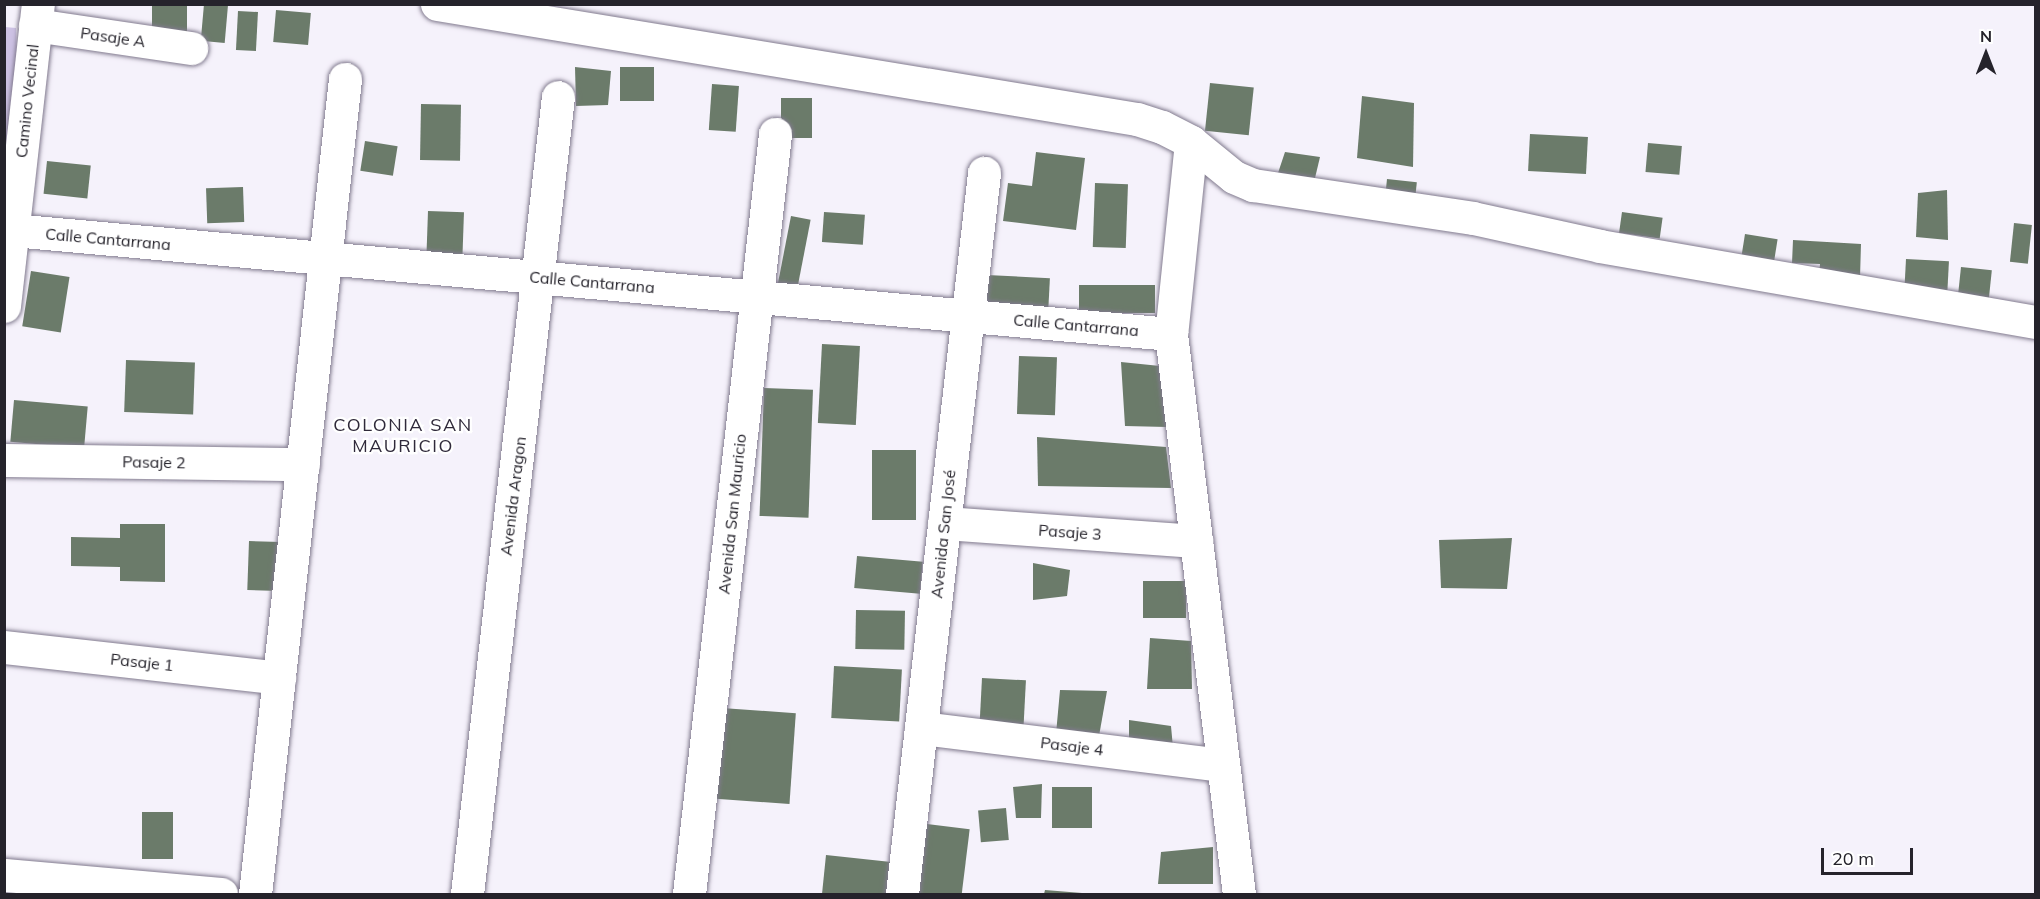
<!DOCTYPE html>
<html>
<head>
<meta charset="utf-8">
<style>
	body { margin:0 }
	#map { position:relative; width:2040px; height:899px; overflow:hidden; background:#f5f2fb; font-family:Mulish,sans-serif }
	div>[style] { position:absolute }
	.green>* { inset:0; background:#cdc2e4 }
	.building>* { inset:0; background:#6b7b6a; transform-origin:0 0 }
	.roads { filter:drop-shadow(0 0 2px #817a8e) drop-shadow(0 0 2px #817a8e) }
	.minor>* { height:33px; margin:-16.5px; padding:0 16.5px; transform-origin:16.5px; border-radius:16.5px; background:#fff }
	span { translate:-50% -50%; white-space:nowrap; text-align:center; line-height:1.15; -webkit-text-stroke:4.5px #fff; paint-order:stroke }
	.street-label { font-size:16px; color:#25232b }
	.neighbourhood-label { font-size:18px; color:#2f293a; letter-spacing:1.5px }
	.frame { position:absolute; inset:0; border:6px solid #25232b; pointer-events:none }
	.north { position:absolute; left:1956px; top:24px; width:60px; height:60px; -webkit-text-stroke:4px #fff; paint-order:stroke; rotate:0deg; font-size:16px; font-weight:700; line-height:24px; text-align:center; color:#25232b }
	.north::after { content:''; display:block; margin:auto; width:21px; height:27px; background:#25232b; clip-path:polygon(50% 0,100% 100%,50% 72%,0 100%) }
	.scale { position:absolute; left:1821px; top:848px; width:92px; height:27px; box-sizing:border-box; border:3px solid #25232b; border-top:0; padding-left:8px; font-size:18px; line-height:21px; white-space:nowrap; color:#25232b; -webkit-text-stroke:4px #fff; paint-order:stroke }
</style>
</head>
<body>
<div id="map">
	<div class="green">
		<i style="clip-path:polygon(5px 27px,16px 28px,21px 186px,5px 323px)"></i>
	</div>
	<div class="building">
		<i style="left:152px;top:4px;width:35px;height:28px"></i>
		<i style="left:204px;top:4px;width:24px;height:37px;rotate:5deg"></i>
		<i style="left:276px;top:10px;width:35px;height:32px;rotate:5deg"></i>
		<i style="left:238px;top:11px;width:20px;height:39px;rotate:3deg"></i>
		<i style="clip-path:polygon(575px 67px,611px 71px,608px 105px,576px 106px)"></i>
		<i style="left:620px;top:67px;width:34px;height:34px"></i>
		<i style="left:1210px;top:83px;width:44px;height:48px;rotate:6deg"></i>
		<i style="left:712px;top:84px;width:27px;height:46px;rotate:4deg"></i>
		<i style="clip-path:polygon(1362px 96px,1414px 103px,1413px 167px,1357px 158px)"></i>
		<i style="left:781px;top:98px;width:31px;height:40px"></i>
		<i style="left:421px;top:104px;width:40px;height:56px;rotate:1deg"></i>
		<i style="left:1530px;top:134px;width:58px;height:37px;rotate:3deg"></i>
		<i style="left:365px;top:141px;width:33px;height:30px;rotate:9deg"></i>
		<i style="left:1648px;top:143px;width:34px;height:29px;rotate:5deg"></i>
		<i style="clip-path:polygon(1036px 152px,1085px 158px,1076px 230px,1003px 221px,1008px 183px,1032px 186px)"></i>
		<i style="clip-path:polygon(1285px 152px,1320px 157px,1315px 178px,1277px 176px)"></i>
		<i style="left:47px;top:161px;width:44px;height:33px;rotate:6deg"></i>
		<i style="left:1387px;top:179px;width:30px;height:15px;rotate:6deg"></i>
		<i style="left:1095px;top:183px;width:33px;height:64px;rotate:2deg"></i>
		<i style="left:243px;top:187px;width:35px;height:37px;rotate:88deg"></i>
		<i style="clip-path:polygon(1947px 190px,1948px 240px,1916px 237px,1918px 193px)"></i>
		<i style="left:428px;top:211px;width:36px;height:45px;rotate:2deg"></i>
		<i style="left:824px;top:212px;width:41px;height:30px;rotate:4deg"></i>
		<i style="left:1622px;top:212px;width:41px;height:21px;rotate:8deg"></i>
		<i style="left:791px;top:216px;width:20px;height:72px;rotate:11deg"></i>
		<i style="left:2014px;top:223px;width:18px;height:39px;rotate:6deg"></i>
		<i style="left:1745px;top:234px;width:33px;height:24px;rotate:9deg"></i>
		<i style="clip-path:polygon(1793px 240px,1861px 244px,1860px 278px,1819px 276px,1820px 264px,1792px 263px)"></i>
		<i style="left:1906px;top:259px;width:43px;height:29px;rotate:3deg"></i>
		<i style="left:1961px;top:267px;width:31px;height:32px;rotate:6deg"></i>
		<i style="left:31px;top:271px;width:39px;height:56px;rotate:9deg"></i>
		<i style="left:987px;top:275px;width:63px;height:31px;rotate:3deg"></i>
		<i style="left:1079px;top:285px;width:76px;height:28px"></i>
		<i style="left:822px;top:344px;width:38px;height:79px;rotate:3deg"></i>
		<i style="left:1019px;top:356px;width:38px;height:58px;rotate:2deg"></i>
		<i style="left:126px;top:360px;width:69px;height:52px;rotate:2deg"></i>
		<i style="clip-path:polygon(1121px 362px,1160px 366px,1167px 427px,1125px 426px)"></i>
		<i style="left:764px;top:388px;width:49px;height:128px;rotate:2deg"></i>
		<i style="left:14px;top:400px;width:74px;height:42px;rotate:5deg"></i>
		<i style="clip-path:polygon(1037px 437px,1166px 447px,1171px 488px,1038px 486px)"></i>
		<i style="left:872px;top:450px;width:44px;height:70px"></i>
		<i style="clip-path:polygon(120px 524px,165px 524px,165px 582px,120px 581px,120px 567px,71px 566px,71px 537px,120px 538px)"></i>
		<i style="clip-path:polygon(1512px 538px,1507px 589px,1441px 588px,1439px 540px)"></i>
		<i style="left:249px;top:541px;width:32px;height:49px;rotate:2deg"></i>
		<i style="left:857px;top:556px;width:66px;height:32px;rotate:5deg"></i>
		<i style="clip-path:polygon(1033px 563px,1070px 570px,1067px 596px,1033px 600px)"></i>
		<i style="left:1143px;top:581px;width:43px;height:37px"></i>
		<i style="left:856px;top:610px;width:49px;height:39px;rotate:1deg"></i>
		<i style="clip-path:polygon(1150px 638px,1191px 641px,1192px 689px,1147px 689px)"></i>
		<i style="left:834px;top:666px;width:68px;height:52px;rotate:3deg"></i>
		<i style="left:982px;top:678px;width:44px;height:48px;rotate:3deg"></i>
		<i style="clip-path:polygon(1060px 690px,1107px 691px,1099px 736px,1056px 734px)"></i>
		<i style="left:722px;top:708px;width:74px;height:91px;rotate:4deg"></i>
		<i style="clip-path:polygon(1129px 720px,1171px 726px,1173px 748px,1129px 743px)"></i>
		<i style="clip-path:polygon(1042px 784px,1041px 818px,1016px 818px,1013px 787px)"></i>
		<i style="left:1052px;top:787px;width:40px;height:41px"></i>
		<i style="left:1006px;top:808px;width:32px;height:28px;rotate:85deg"></i>
		<i style="left:142px;top:812px;width:31px;height:47px"></i>
		<i style="left:927px;top:824px;width:43px;height:70px;rotate:7deg"></i>
		<i style="clip-path:polygon(1213px 847px,1213px 884px,1158px 884px,1161px 852px)"></i>
		<i style="clip-path:polygon(826px 855px,891px 862px,888px 894px,822px 894px)"></i>
		<i style="clip-path:polygon(1045px 890px,1082px 893px,1082px 894px,1044px 894px)"></i>
	</div>
	<div class="roads">
		<div class="minor">
			<i style="left:437px;top:4px;width:709px;rotate:9.33deg"></i>
			<i style="left:1137px;top:119px;width:26px;rotate:18deg"></i>
			<i style="left:1162px;top:127px;width:33px;rotate:27deg"></i>
			<i style="left:1191px;top:142px;width:55px;rotate:39.1deg"></i>
			<i style="left:1234px;top:177px;width:21px;rotate:23deg"></i>
			<i style="left:1253px;top:185px;width:222px;rotate:8.5deg"></i>
			<i style="left:1473px;top:218px;width:130px;rotate:12.4deg"></i>
			<i style="left:1600px;top:246px;width:443px;rotate:9.9deg"></i>
			<i style="left:35px;top:25px;width:158px;rotate:8.4deg"></i>
			<i style="left:1191px;top:142px;width:193px;rotate:95.9deg"></i>
			<i style="left:1171px;top:334px;width:564px;rotate:83.08deg"></i>
			<i style="left:12px;top:230px;width:1164px;rotate:5.13deg"></i>
			<i style="left:4px;top:306px;width:304px;rotate:-83.6deg"></i>
			<i style="left:4px;top:460px;width:299px;rotate:0.8deg"></i>
			<i style="left:944px;top:523px;width:253px;rotate:4.1deg"></i>
			<i style="left:4px;top:647px;width:277px;rotate:6.4deg"></i>
			<i style="left:921px;top:728px;width:304px;rotate:7deg"></i>
			<i style="left:4px;top:875px;width:218px;rotate:5deg"></i>
			<i style="left:255px;top:894px;width:820px;rotate:-83.7deg"></i>
			<i style="left:467px;top:894px;width:802px;rotate:-83.49deg"></i>
			<i style="left:689px;top:894px;width:765px;rotate:-83.54deg"></i>
			<i style="left:902px;top:894px;width:726px;rotate:-83.51deg"></i>
		</div>
	</div>
	<div class="street-label">
		<span style="left:113px;top:37px;rotate:8deg">Pasaje A</span>
		<span style="left:27px;top:101px;rotate:-84deg">Camino Vecinal</span>
		<span style="left:108px;top:239px;rotate:5deg">Calle Cantarrana</span>
		<span style="left:592px;top:282px;rotate:5deg">Calle Cantarrana</span>
		<span style="left:1076px;top:325px;rotate:5deg">Calle Cantarrana</span>
		<span style="left:154px;top:462px;rotate:1deg">Pasaje 2</span>
		<span style="left:513px;top:496px;rotate:-83deg">Avenida Aragon</span>
		<span style="left:732px;top:514px;rotate:-84deg">Avenida San Mauricio</span>
		<span style="left:1070px;top:532px;rotate:4deg">Pasaje 3</span>
		<span style="left:943px;top:534px;rotate:-84deg">Avenida San José</span>
		<span style="left:142px;top:662px;rotate:6deg">Pasaje 1</span>
		<span style="left:1072px;top:746px;rotate:7deg">Pasaje 4</span>
	</div>
	<div class="neighbourhood-label">
		<span style="left:403px;top:436px">COLONIA SAN<br>MAURICIO</span>
	</div>
	<div class="frame"></div>
	<div class="north">N</div>
	<div class="scale">20 m</div>
</div>
</body>
</html>
